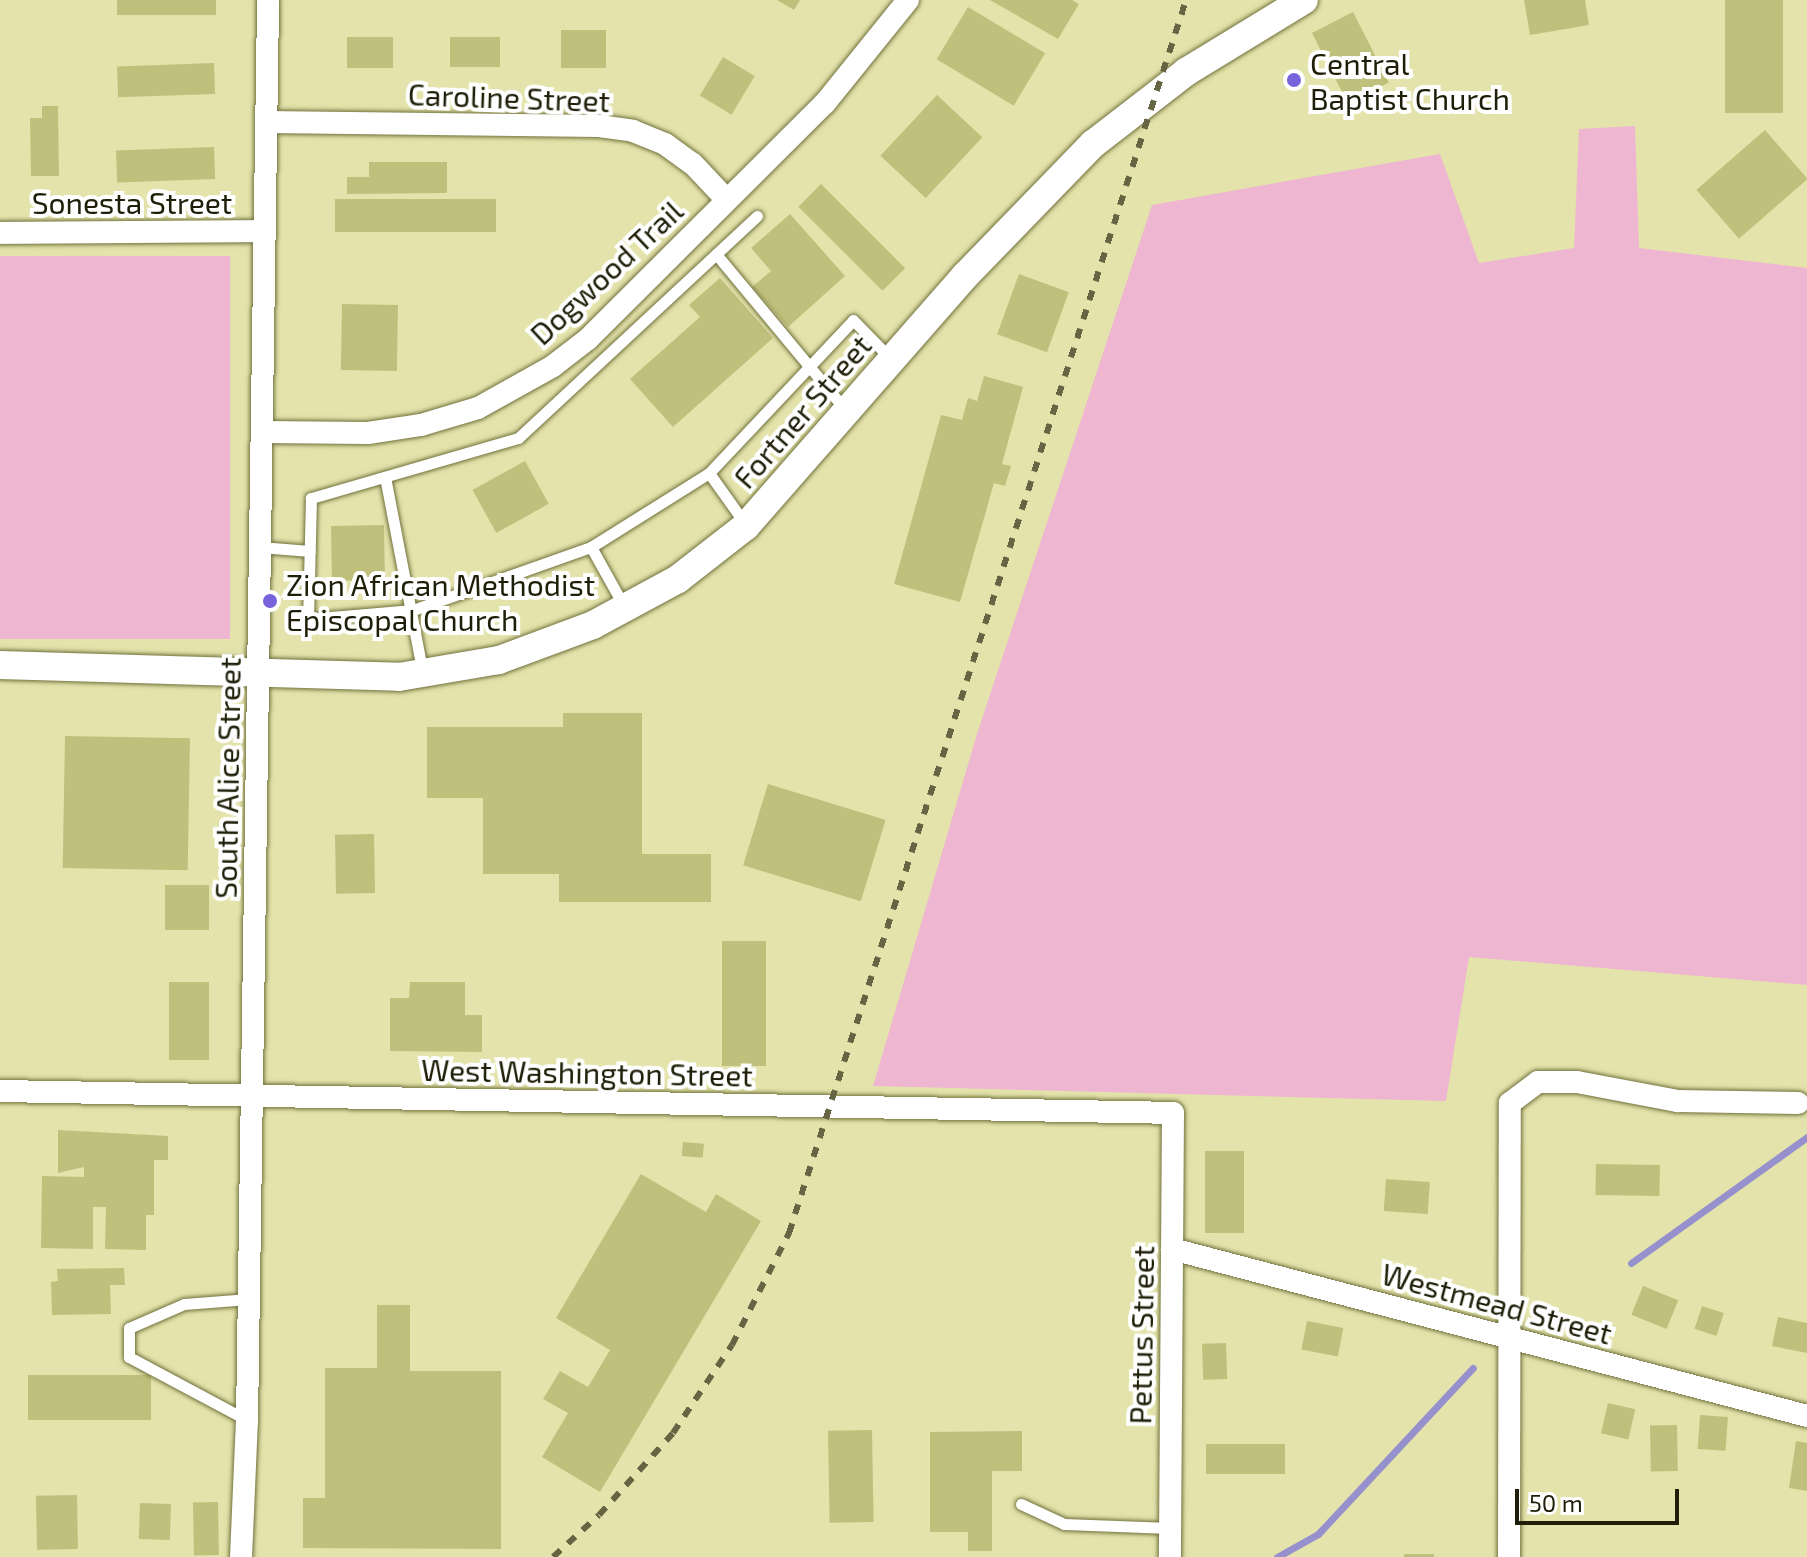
<!DOCTYPE html>
<html>
<head>
<meta charset="utf-8">
<style>
	body { margin:0 }
	#map { position:relative; width:1807px; height:1557px; overflow:hidden; background:#e3e3ab; font-family:"Exo 2",sans-serif }
	div>[style] { position:absolute }
	.green>* { inset:0; background:#efb6d2; transform-origin:0 0 }
	.stream>* { height:7px; margin:-3.5px; padding:0 3.5px; transform-origin:3.5px; border-radius:3.5px; background:#9691cd }
	.building>* { inset:0; background:#c0c07d; transform-origin:0 0 }
	.roads { filter:drop-shadow(0 0 2px #72713d) drop-shadow(0 0 2px #72713d) }
	.service>* { height:11px; margin:-5.5px; padding:0 5.5px; transform-origin:5.5px; border-radius:5.5px; background:#fff }
	.minor>* { height:22px; margin:-11px; padding:0 11px; transform-origin:11px; border-radius:11px; background:#fff }
	.tertiary>* { height:28px; margin:-14px; padding:0 14px; transform-origin:14px; border-radius:14px; background:#fff }
	.rail>* { height:6px; margin-top:-3px; transform-origin:0; background:repeating-linear-gradient(90deg,#656543 0 10px,transparent 0 20px) }
	.dots>* { width:22px; height:22px; translate:-50% -50%; box-sizing:border-box; border:4px solid #fff; border-radius:50% }
	span { translate:-50% -50%; white-space:nowrap; text-align:center; line-height:1.15; -webkit-text-stroke:8px #fff; paint-order:stroke }
	.poi-label { font-size:30px; color:#1f1f09 }
	.left { translate:0 -50%; text-align:left }
	.street-label { font-size:30px; color:#1f1f09 }
	.scale { position:absolute; left:1515px; top:1489px; width:164px; height:36px; box-sizing:border-box; border:4px solid #1f1f09; border-top:0; padding-left:10px; font-size:24px; line-height:28px; white-space:nowrap; color:#1f1f09; -webkit-text-stroke:6px #fff; paint-order:stroke }
</style>
</head>
<body>
<div id="map">
	<div class="green">
		<i style="clip-path:polygon(1635px 126px,1639px 248px,1807px 268px,1807px 985px,1469px 957px,1446px 1101px,873px 1086px,977px 734px,1152px 205px,1440px 154px,1479px 263px,1574px 248px,1579px 129px)"></i>
		<i style="left:0;top:256px;width:230px;height:383px"></i>
	</div>
	<div class="stream">
		<i style="left:1631px;top:1263px;width:216px;rotate:-35.6deg"></i>
		<i style="left:1277px;top:1557px;width:47px;rotate:-29.3deg"></i>
		<i style="left:1318px;top:1534px;width:227px;rotate:-47deg"></i>
	</div>
	<div class="building">
		<i style="left:117px;top:0;width:99px;height:15px"></i>
		<i style="clip-path:polygon(777px 0,800px 0,794px 10px)"></i>
		<i style="clip-path:polygon(990px 0,1072px 0,1079px 4px,1058px 39px)"></i>
		<i style="clip-path:polygon(1524px 0,1585px 0,1589px 25px,1530px 35px)"></i>
		<i style="left:1725px;top:0;width:58px;height:113px"></i>
		<i style="left:968px;top:7px;width:90px;height:61px;rotate:31deg"></i>
		<i style="left:1353px;top:12px;width:79px;height:46px;rotate:63deg"></i>
		<i style="left:561px;top:30px;width:45px;height:38px"></i>
		<i style="left:347px;top:37px;width:46px;height:31px"></i>
		<i style="left:500px;top:37px;width:30px;height:50px;rotate:90deg"></i>
		<i style="left:723px;top:57px;width:37px;height:45px;rotate:31deg"></i>
		<i style="left:214px;top:63px;width:31px;height:97px;rotate:88deg"></i>
		<i style="left:937px;top:95px;width:62px;height:83px;rotate:43deg"></i>
		<i style="clip-path:polygon(42px 106px,58px 106px,59px 176px,31px 176px,30px 118px,42px 118px)"></i>
		<i style="left:1765px;top:130px;width:65px;height:91px;rotate:49deg"></i>
		<i style="left:214px;top:147px;width:32px;height:98px;rotate:88deg"></i>
		<i style="clip-path:polygon(369px 162px,447px 162px,447px 193px,347px 194px,347px 177px,369px 177px)"></i>
		<i style="left:821px;top:184px;width:119px;height:32px;rotate:45deg"></i>
		<i style="left:335px;top:199px;width:161px;height:33px"></i>
		<i style="clip-path:polygon(790px 214px,845px 276px,788px 327px,752px 287px,771px 271px,751px 248px)"></i>
		<i style="left:1019px;top:274px;width:53px;height:64px;rotate:20deg"></i>
		<i style="clip-path:polygon(720px 278px,773px 338px,673px 427px,630px 379px,700px 317px,689px 305px)"></i>
		<i style="left:342px;top:304px;width:56px;height:66px;rotate:1deg"></i>
		<i style="clip-path:polygon(984px 376px,1023px 387px,1002px 464px,1011px 466px,1005px 486px,994px 483px,960px 602px,894px 584px,941px 415px,962px 420px,968px 398px,977px 401px)"></i>
		<i style="left:525px;top:461px;width:49px;height:60px;rotate:61deg"></i>
		<i style="left:384px;top:525px;width:55px;height:53px;rotate:89deg"></i>
		<i style="clip-path:polygon(563px 713px,642px 713px,642px 854px,711px 854px,711px 902px,559px 902px,559px 874px,483px 874px,483px 798px,427px 798px,427px 727px,563px 727px)"></i>
		<i style="left:65px;top:736px;width:125px;height:132px;rotate:1deg"></i>
		<i style="left:768px;top:784px;width:123px;height:85px;rotate:17deg"></i>
		<i style="left:374px;top:834px;width:59px;height:39px;rotate:89deg"></i>
		<i style="left:209px;top:885px;width:45px;height:44px;rotate:90deg"></i>
		<i style="left:766px;top:941px;width:125px;height:44px;rotate:90deg"></i>
		<i style="left:169px;top:982px;width:40px;height:78px"></i>
		<i style="clip-path:polygon(410px 982px,465px 982px,465px 1015px,482px 1015px,482px 1052px,390px 1051px,390px 998px,409px 998px)"></i>
		<i style="clip-path:polygon(58px 1130px,168px 1136px,168px 1160px,154px 1160px,154px 1215px,146px 1215px,146px 1250px,105px 1249px,106px 1207px,93px 1207px,93px 1249px,41px 1248px,42px 1176px,84px 1177px,84px 1167px,58px 1173px)"></i>
		<i style="left:683px;top:1142px;width:21px;height:14px;rotate:5deg"></i>
		<i style="left:1244px;top:1151px;width:82px;height:39px;rotate:90deg"></i>
		<i style="left:1596px;top:1164px;width:64px;height:31px;rotate:1deg"></i>
		<i style="clip-path:polygon(641px 1174px,706px 1212px,716px 1194px,761px 1221px,600px 1492px,542px 1457px,568px 1413px,543px 1399px,560px 1371px,588px 1387px,610px 1350px,556px 1318px)"></i>
		<i style="left:1386px;top:1179px;width:44px;height:32px;rotate:4deg"></i>
		<i style="clip-path:polygon(124px 1268px,125px 1285px,110px 1285px,111px 1314px,52px 1315px,51px 1282px,58px 1281px,57px 1269px)"></i>
		<i style="left:1643px;top:1286px;width:38px;height:31px;rotate:22deg"></i>
		<i style="clip-path:polygon(377px 1305px,410px 1305px,410px 1371px,501px 1371px,501px 1549px,303px 1548px,303px 1498px,325px 1498px,325px 1368px,377px 1368px)"></i>
		<i style="left:1702px;top:1306px;width:23px;height:24px;rotate:18deg"></i>
		<i style="clip-path:polygon(1778px 1317px,1807px 1323px,1807px 1353px,1772px 1346px)"></i>
		<i style="left:1307px;top:1321px;width:37px;height:29px;rotate:11deg"></i>
		<i style="left:1226px;top:1343px;width:36px;height:24px;rotate:88deg"></i>
		<i style="left:28px;top:1375px;width:123px;height:45px"></i>
		<i style="left:1608px;top:1403px;width:28px;height:31px;rotate:13deg"></i>
		<i style="left:1700px;top:1415px;width:28px;height:34px;rotate:4deg"></i>
		<i style="left:1677px;top:1425px;width:46px;height:27px;rotate:89deg"></i>
		<i style="left:872px;top:1430px;width:92px;height:44px;rotate:89deg"></i>
		<i style="clip-path:polygon(1022px 1431px,1022px 1471px,992px 1471px,992px 1551px,968px 1551px,968px 1532px,930px 1532px,930px 1432px)"></i>
		<i style="clip-path:polygon(1796px 1441px,1807px 1443px,1807px 1491px,1789px 1488px)"></i>
		<i style="left:1285px;top:1444px;width:30px;height:79px;rotate:90deg"></i>
		<i style="left:77px;top:1495px;width:54px;height:41px;rotate:89deg"></i>
		<i style="left:218px;top:1502px;width:53px;height:25px;rotate:89deg"></i>
		<i style="left:140px;top:1503px;width:31px;height:36px;rotate:2deg"></i>
		<i style="left:1404px;top:1554px;width:30px;height:3px"></i>
	</div>
	<div class="roads">
		<div class="service">
			<i style="left:757px;top:216px;width:326px;rotate:137.1deg"></i>
			<i style="left:518px;top:438px;width:216px;rotate:163.8deg"></i>
			<i style="left:311px;top:498px;width:121px;rotate:91.4deg"></i>
			<i style="left:308px;top:619px;width:105px;rotate:-4.9deg"></i>
			<i style="left:413px;top:610px;width:189px;rotate:-19.5deg"></i>
			<i style="left:591px;top:547px;width:139px;rotate:-32.1deg"></i>
			<i style="left:709px;top:473px;width:210px;rotate:-46.7deg"></i>
			<i style="left:853px;top:320px;width:56px;rotate:45.7deg"></i>
			<i style="left:716px;top:254px;width:205px;rotate:50.3deg"></i>
			<i style="left:709px;top:473px;width:64px;rotate:54.6deg"></i>
			<i style="left:385px;top:477px;width:201px;rotate:79.1deg"></i>
			<i style="left:260px;top:547px;width:50px;rotate:4.6deg"></i>
			<i style="left:591px;top:547px;width:70px;rotate:60.9deg"></i>
			<i style="left:247px;top:1420px;width:134px;rotate:-151.9deg"></i>
			<i style="left:129px;top:1357px;width:29px;rotate:-90deg"></i>
			<i style="left:129px;top:1328px;width:60px;rotate:-23.6deg"></i>
			<i style="left:184px;top:1304px;width:65px;rotate:-4.4deg"></i>
			<i style="left:1021px;top:1504px;width:47px;rotate:24.9deg"></i>
			<i style="left:1064px;top:1524px;width:106px;rotate:2.2deg"></i>
		</div>
		<div class="minor">
			<i style="left:266px;top:122px;width:333px;rotate:0.7deg"></i>
			<i style="left:599px;top:126px;width:34px;rotate:8deg"></i>
			<i style="left:633px;top:131px;width:35px;rotate:22deg"></i>
			<i style="left:665px;top:144px;width:34px;rotate:36deg"></i>
			<i style="left:693px;top:164px;width:48px;rotate:46.7deg"></i>
			<i style="left:0;top:233px;width:265px;rotate:-0.4deg"></i>
			<i style="left:262px;top:432px;width:106px;rotate:0.5deg"></i>
			<i style="left:368px;top:433px;width:54px;rotate:-8.6deg"></i>
			<i style="left:421px;top:425px;width:59px;rotate:-16.6deg"></i>
			<i style="left:478px;top:408px;width:86px;rotate:-29.2deg"></i>
			<i style="left:553px;top:366px;width:44px;rotate:-37.6deg"></i>
			<i style="left:588px;top:339px;width:334px;rotate:-44.9deg"></i>
			<i style="left:825px;top:103px;width:132px;rotate:-51.1deg"></i>
			<i style="left:0;top:1091px;width:1173px;rotate:1.07deg"></i>
			<i style="left:1173px;top:1113px;width:444px;rotate:90.4deg"></i>
			<i style="left:1172px;top:1249px;width:657px;rotate:14.73deg"></i>
			<i style="left:241px;top:1557px;width:136px;rotate:-87.5deg"></i>
			<i style="left:247px;top:1421px;width:1421px;rotate:-89.15deg"></i>
			<i style="left:1509px;top:1557px;width:454px;rotate:-89.9deg"></i>
			<i style="left:1510px;top:1103px;width:35px;rotate:-37deg"></i>
			<i style="left:1538px;top:1082px;width:39px"></i>
			<i style="left:1577px;top:1082px;width:103px;rotate:10.7deg"></i>
			<i style="left:1678px;top:1101px;width:120px;rotate:1deg"></i>
		</div>
		<div class="tertiary">
			<i style="left:0;top:665px;width:399px;rotate:1.7deg"></i>
			<i style="left:399px;top:677px;width:101px;rotate:-9.6deg"></i>
			<i style="left:499px;top:660px;width:100px;rotate:-20.4deg"></i>
			<i style="left:593px;top:625px;width:97px;rotate:-28.4deg"></i>
			<i style="left:678px;top:579px;width:86px;rotate:-37.9deg"></i>
			<i style="left:746px;top:526px;width:332px;rotate:-48.8deg"></i>
			<i style="left:965px;top:276px;width:184px;rotate:-45.9deg"></i>
			<i style="left:1093px;top:144px;width:118px;rotate:-37.7deg"></i>
			<i style="left:1186px;top:72px;width:138px;rotate:-31.4deg"></i>
		</div>
	</div>
	<div class="rail">
		<i style="left:553px;top:1557px;width:62px;rotate:-42.4deg"></i>
		<i style="left:599px;top:1515px;width:110px;rotate:-47.9deg"></i>
		<i style="left:673px;top:1433px;width:106px;rotate:-56.2deg"></i>
		<i style="left:732px;top:1345px;width:126px;rotate:-63deg"></i>
		<i style="left:789px;top:1233px;width:1295px;rotate:-72.15deg"></i>
	</div>
	<div class="dots">
		<i style="left:1294px;top:80px;background:#7963dd"></i>
		<i style="left:270px;top:601px;background:#7963dd"></i>
	</div>
	<div class="poi-label">
		<span class="left" style="left:1310px;top:80px">Central<br>Baptist Church</span>
		<span class="left" style="left:286px;top:601px">Zion African Methodist<br>Episcopal Church</span>
	</div>
	<div class="street-label">
		<span style="left:509px;top:97px;rotate:2deg">Caroline Street</span>
		<span style="left:132px;top:202px">Sonesta Street</span>
		<span style="left:606px;top:272px;rotate:-43deg">Dogwood Trail</span>
		<span style="left:802px;top:411px;rotate:-49deg">Fortner Street</span>
		<span style="left:227px;top:778px;rotate:-89deg">South Alice Street</span>
		<span style="left:587px;top:1072px;rotate:1deg">West Washington Street</span>
		<span style="left:1497px;top:1303px;rotate:15deg">Westmead Street</span>
		<span style="left:1141px;top:1335px;rotate:-89deg">Pettus Street</span>
	</div>
	<div class="scale">50 m</div>
</div>
</body>
</html>
